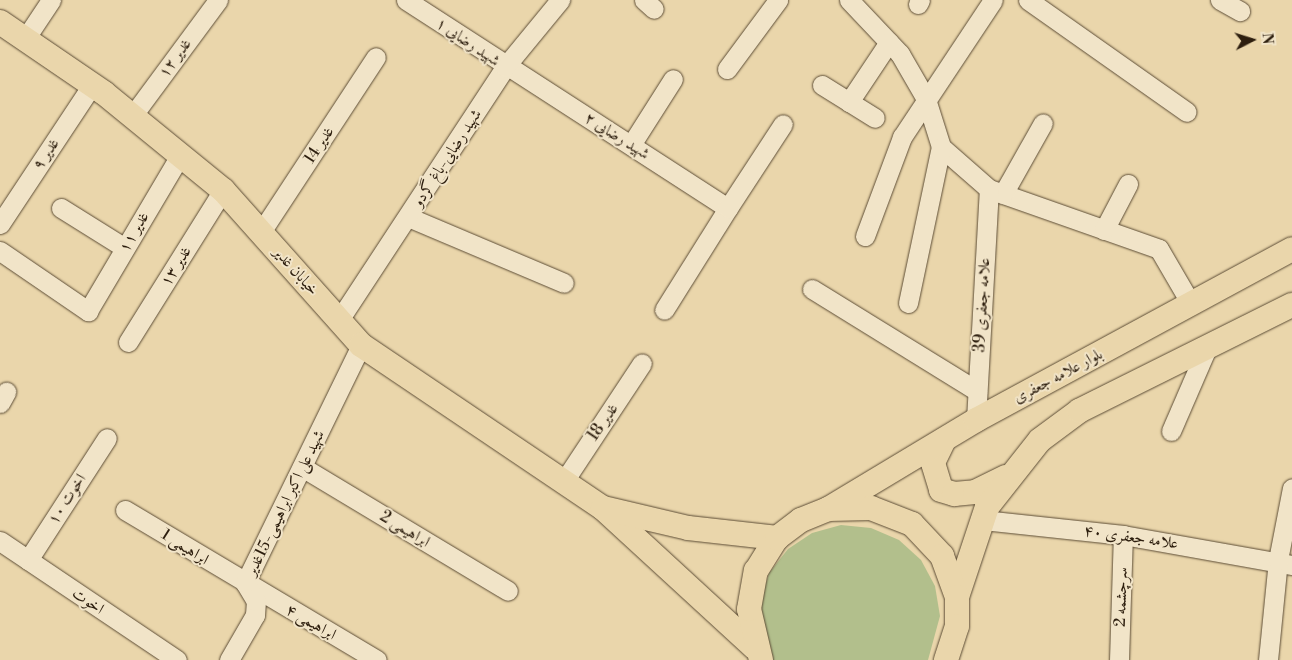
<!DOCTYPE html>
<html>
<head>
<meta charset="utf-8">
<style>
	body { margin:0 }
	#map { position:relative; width:1292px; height:660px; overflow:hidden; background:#ead6ab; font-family:"Libre Bodoni",Amiri,serif }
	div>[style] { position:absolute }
	.green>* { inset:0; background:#b2bf8c }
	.roads { filter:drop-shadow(0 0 1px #5c4c35) drop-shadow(0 0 1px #5c4c35) }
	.minor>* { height:19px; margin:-9.5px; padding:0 9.5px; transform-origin:9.5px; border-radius:9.5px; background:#f1e4c8 }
	.major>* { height:24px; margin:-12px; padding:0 12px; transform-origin:12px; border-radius:12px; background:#ead6ab }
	span { translate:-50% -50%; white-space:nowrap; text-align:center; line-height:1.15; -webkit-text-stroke:4px #f1e4c8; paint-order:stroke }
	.street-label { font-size:16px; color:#2d1e0e }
	.north { position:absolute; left:1227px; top:15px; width:50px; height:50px; -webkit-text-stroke:4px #f1e4c8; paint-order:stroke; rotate:85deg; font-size:14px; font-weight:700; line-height:20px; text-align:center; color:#2d1e0e }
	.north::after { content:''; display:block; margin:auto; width:18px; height:22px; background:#2d1e0e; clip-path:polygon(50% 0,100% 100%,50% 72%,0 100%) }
</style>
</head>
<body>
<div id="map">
	<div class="green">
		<i style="clip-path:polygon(841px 525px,871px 528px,899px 540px,921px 560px,935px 586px,940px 616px,928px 660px,770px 660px,760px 602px,769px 573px,788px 549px,812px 533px)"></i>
	</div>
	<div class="roads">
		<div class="minor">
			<i style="left:406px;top:0;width:383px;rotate:32.9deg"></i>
			<i style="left:728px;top:208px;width:120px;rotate:122.1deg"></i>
			<i style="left:644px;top:0;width:13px;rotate:42deg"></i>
			<i style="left:849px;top:0;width:74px;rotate:46.6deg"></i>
			<i style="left:900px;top:54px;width:52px;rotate:60deg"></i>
			<i style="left:926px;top:99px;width:50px;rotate:72.6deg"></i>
			<i style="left:941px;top:147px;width:64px;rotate:41.2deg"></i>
			<i style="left:989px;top:189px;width:180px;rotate:19.4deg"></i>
			<i style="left:1159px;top:249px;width:64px;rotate:59.8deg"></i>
			<i style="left:1028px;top:0;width:194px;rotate:35.2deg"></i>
			<i style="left:1220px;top:0;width:23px;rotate:29deg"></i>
			<i style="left:918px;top:4px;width:4px;rotate:-63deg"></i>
			<i style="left:25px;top:39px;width:47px;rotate:-56.3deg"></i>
			<i style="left:727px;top:69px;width:86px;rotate:-53.5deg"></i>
			<i style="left:822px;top:85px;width:62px;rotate:31.9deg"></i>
			<i style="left:849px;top:102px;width:72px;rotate:-56.3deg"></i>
			<i style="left:133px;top:115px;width:143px;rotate:-53.5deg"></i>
			<i style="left:631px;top:145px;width:78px;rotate:-57.5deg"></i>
			<i style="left:1003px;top:194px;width:81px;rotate:-60.6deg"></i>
			<i style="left:61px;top:208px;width:75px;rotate:32deg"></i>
			<i style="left:728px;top:208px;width:100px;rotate:-56.8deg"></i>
			<i style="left:408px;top:217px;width:169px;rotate:22.9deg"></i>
			<i style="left:0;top:224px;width:167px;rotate:-56.5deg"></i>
			<i style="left:1104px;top:230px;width:52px;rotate:-62.4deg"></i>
			<i style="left:261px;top:232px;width:209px;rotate:-56.7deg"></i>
			<i style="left:865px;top:236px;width:106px;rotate:-69.5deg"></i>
			<i style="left:902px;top:137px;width:164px;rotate:-56.4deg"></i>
			<i style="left:0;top:251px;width:107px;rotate:34.3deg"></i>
			<i style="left:88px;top:311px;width:182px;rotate:-59.4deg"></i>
			<i style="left:812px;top:289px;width:194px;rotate:31.7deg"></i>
			<i style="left:908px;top:303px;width:159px;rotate:-78.1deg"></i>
			<i style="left:339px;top:320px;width:303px;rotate:-56.7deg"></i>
			<i style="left:505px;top:67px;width:87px;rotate:-50.6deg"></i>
			<i style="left:128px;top:342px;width:179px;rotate:-58deg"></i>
			<i style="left:0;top:403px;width:13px;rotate:-61deg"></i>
			<i style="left:976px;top:420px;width:231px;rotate:-86.8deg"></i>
			<i style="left:1171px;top:431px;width:90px;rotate:-66.6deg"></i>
			<i style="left:302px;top:467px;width:240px;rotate:31deg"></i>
			<i style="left:564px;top:481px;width:141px;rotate:-56.5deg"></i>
			<i style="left:125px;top:510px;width:293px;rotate:30.8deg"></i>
			<i style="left:983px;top:520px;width:141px;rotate:6.1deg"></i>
			<i style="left:1123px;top:535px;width:172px;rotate:10.1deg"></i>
			<i style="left:0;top:541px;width:213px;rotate:33.9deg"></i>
			<i style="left:28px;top:560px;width:145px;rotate:-57.1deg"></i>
			<i style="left:229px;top:660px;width:52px;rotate:-60deg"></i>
			<i style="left:255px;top:615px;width:14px;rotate:-86deg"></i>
			<i style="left:256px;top:601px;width:21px;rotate:-121deg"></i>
			<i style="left:245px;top:583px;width:265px;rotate:-64deg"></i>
			<i style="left:1119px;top:660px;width:125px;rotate:-88.2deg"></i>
			<i style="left:1268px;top:660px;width:100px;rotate:-84.3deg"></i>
			<i style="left:1278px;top:560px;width:73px;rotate:-79deg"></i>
		</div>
		<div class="major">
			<i style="left:0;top:22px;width:126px;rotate:34.3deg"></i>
			<i style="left:104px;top:93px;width:154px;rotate:39.2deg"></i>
			<i style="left:223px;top:190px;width:208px;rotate:48.3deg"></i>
			<i style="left:361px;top:345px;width:292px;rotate:34deg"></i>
			<i style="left:944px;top:440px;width:25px;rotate:116deg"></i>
			<i style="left:933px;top:463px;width:28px;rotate:73deg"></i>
			<i style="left:941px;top:490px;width:14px;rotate:17deg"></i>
			<i style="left:954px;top:494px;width:21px;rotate:-5deg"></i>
			<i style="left:975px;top:492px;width:34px;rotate:-26deg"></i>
			<i style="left:828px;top:509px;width:173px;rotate:-31deg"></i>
			<i style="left:976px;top:420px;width:359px;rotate:-28.4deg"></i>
			<i style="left:957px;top:597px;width:95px;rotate:-71.6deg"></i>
			<i style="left:987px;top:507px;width:85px;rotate:-51.7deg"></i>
			<i style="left:1040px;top:440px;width:49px;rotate:-36.6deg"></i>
			<i style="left:1079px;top:411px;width:238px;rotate:-26.5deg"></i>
			<i style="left:755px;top:648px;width:207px;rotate:-137.4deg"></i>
			<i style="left:603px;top:508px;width:87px;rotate:13.2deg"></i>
			<i style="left:688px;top:528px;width:90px;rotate:6.4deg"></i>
			<i style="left:761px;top:660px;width:52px;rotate:-103.2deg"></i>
			<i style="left:749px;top:609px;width:39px;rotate:-80deg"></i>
			<i style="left:756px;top:571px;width:39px;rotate:-58deg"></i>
			<i style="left:777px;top:538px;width:30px;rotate:-37deg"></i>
			<i style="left:801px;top:520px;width:29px;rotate:-22deg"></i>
			<i style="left:828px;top:509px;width:43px;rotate:-1.3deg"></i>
			<i style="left:871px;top:508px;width:44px;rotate:21.3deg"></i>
			<i style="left:912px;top:524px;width:44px;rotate:46.8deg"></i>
			<i style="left:942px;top:556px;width:44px;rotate:69.9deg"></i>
			<i style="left:957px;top:597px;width:29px;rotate:90deg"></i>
			<i style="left:957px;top:626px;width:36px;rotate:108deg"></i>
		</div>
	</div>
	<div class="street-label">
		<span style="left:468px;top:42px;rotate:34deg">شهید رضایی ۱</span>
		<span style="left:175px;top:58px;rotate:-54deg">غدیر ۱۲</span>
		<span style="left:617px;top:136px;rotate:32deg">شهید رضایی ۲</span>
		<span style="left:319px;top:145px;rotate:-57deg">غدیر 14</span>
		<span style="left:46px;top:154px;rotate:-56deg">غدیر ۹</span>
		<span style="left:447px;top:158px;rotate:-57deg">شهید رضایی-باغ گردو</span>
		<span style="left:134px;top:232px;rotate:-60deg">غدیر ۱۱</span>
		<span style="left:176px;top:266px;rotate:-58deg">غدیر ۱۳</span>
		<span style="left:296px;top:271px;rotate:48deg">خیابان غدیر</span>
		<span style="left:982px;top:305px;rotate:-87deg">علامه جعفری 39</span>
		<span style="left:1058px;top:376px;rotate:-28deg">بلوار علامه جعفری</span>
		<span style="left:603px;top:422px;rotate:-56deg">غدیر 18</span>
		<span style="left:67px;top:499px;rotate:-57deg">اخوت ۱۰</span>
		<span style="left:285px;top:503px;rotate:-64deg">شهید علی اکبر ابراهیمی-15غدیر</span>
		<span style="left:405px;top:529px;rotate:31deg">ابراهیمی 2</span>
		<span style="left:1131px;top:537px;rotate:8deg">علامه جعفری ۴۰</span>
		<span style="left:185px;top:547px;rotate:32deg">ابراهیمی 1</span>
		<span style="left:1121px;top:597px;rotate:-88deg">سرچشمه 2</span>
		<span style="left:88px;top:601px;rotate:34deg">اخوت</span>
		<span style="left:311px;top:622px;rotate:30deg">ابراهیمی ۴</span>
	</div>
	<div class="north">N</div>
</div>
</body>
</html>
